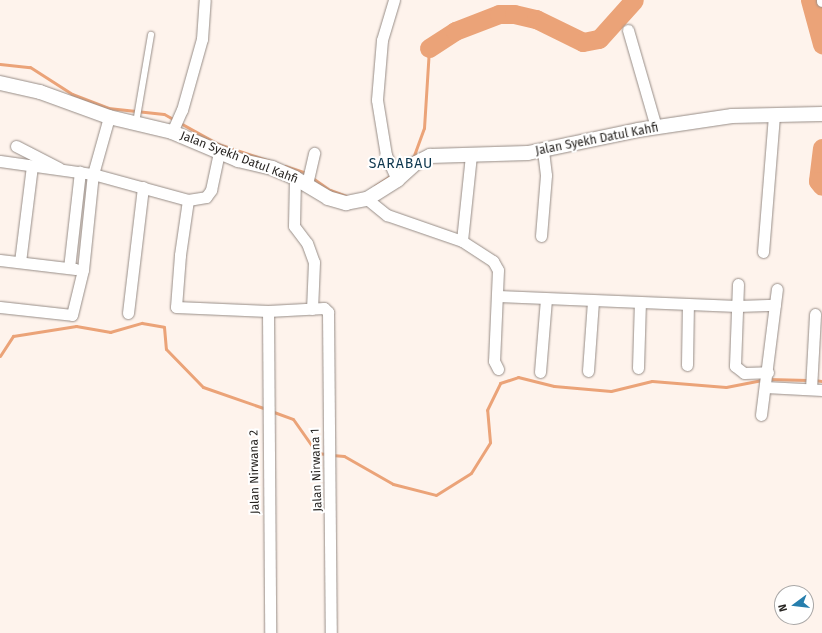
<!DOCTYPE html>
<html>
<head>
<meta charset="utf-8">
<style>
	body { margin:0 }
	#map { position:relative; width:822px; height:633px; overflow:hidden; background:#fef3ec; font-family:"Fira Sans",sans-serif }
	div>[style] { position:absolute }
	.stream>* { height:3px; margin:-1.5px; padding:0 1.5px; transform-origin:1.5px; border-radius:1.5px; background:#eba378 }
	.river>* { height:19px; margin:-9.5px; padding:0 9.5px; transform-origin:9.5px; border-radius:9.5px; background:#eba378 }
	.roads { filter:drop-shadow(0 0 1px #978d87) drop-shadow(0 0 1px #978d87) }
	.service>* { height:5.5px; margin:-2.75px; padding:0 2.75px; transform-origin:2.75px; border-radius:2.75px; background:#fff }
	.minor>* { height:11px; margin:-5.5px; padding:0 5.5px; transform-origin:5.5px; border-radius:5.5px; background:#fff }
	.tertiary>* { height:14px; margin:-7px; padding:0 7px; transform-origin:7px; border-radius:7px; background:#fff }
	span { translate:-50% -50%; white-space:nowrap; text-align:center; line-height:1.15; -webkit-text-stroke:4px #fff; paint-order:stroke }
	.street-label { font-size:12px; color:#272421 }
	.quarter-label { font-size:14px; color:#0d364d; letter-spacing:1px }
	.north { position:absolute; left:774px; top:585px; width:40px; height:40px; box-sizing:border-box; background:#fff; border:1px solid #a9a7a6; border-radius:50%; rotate:255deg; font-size:11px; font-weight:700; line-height:16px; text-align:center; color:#272421 }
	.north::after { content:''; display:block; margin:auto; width:14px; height:18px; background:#267ead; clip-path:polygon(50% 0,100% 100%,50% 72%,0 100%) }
</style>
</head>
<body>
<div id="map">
	<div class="stream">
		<i style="left:0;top:64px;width:30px;rotate:6deg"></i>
		<i style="left:30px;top:67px;width:50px;rotate:32.7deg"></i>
		<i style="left:72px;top:94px;width:39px;rotate:21deg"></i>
		<i style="left:108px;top:108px;width:56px;rotate:6.1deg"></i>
		<i style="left:164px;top:114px;width:62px;rotate:29.1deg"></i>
		<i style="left:218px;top:144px;width:55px;rotate:18.1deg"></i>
		<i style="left:413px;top:158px;width:32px;rotate:-70deg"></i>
		<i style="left:424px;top:128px;width:80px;rotate:-86.4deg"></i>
		<i style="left:285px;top:166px;width:20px;rotate:18deg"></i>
		<i style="left:304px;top:172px;width:32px;rotate:35deg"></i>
		<i style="left:330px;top:190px;width:20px;rotate:20deg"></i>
		<i style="left:375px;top:186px;width:20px;rotate:-33deg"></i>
		<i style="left:0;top:356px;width:24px;rotate:-57deg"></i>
		<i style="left:13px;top:336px;width:64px;rotate:-9deg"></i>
		<i style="left:76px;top:326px;width:35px;rotate:10deg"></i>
		<i style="left:110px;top:332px;width:33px;rotate:-16deg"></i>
		<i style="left:142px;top:323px;width:22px;rotate:10deg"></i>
		<i style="left:164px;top:327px;width:22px;rotate:85deg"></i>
		<i style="left:166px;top:349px;width:53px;rotate:45.8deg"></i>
		<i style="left:203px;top:387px;width:67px;rotate:19.2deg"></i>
		<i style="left:768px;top:379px;width:40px;rotate:1.4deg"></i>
		<i style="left:814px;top:380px;width:8px;rotate:7deg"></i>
		<i style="left:271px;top:411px;width:23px;rotate:20deg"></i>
		<i style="left:293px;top:419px;width:42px;rotate:54.8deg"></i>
		<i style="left:317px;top:453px;width:9px;rotate:6deg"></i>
		<i style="left:332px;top:455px;width:12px;rotate:5deg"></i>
		<i style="left:344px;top:456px;width:56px;rotate:29.7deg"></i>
		<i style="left:393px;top:484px;width:44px;rotate:14.3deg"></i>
		<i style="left:436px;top:495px;width:41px;rotate:-32.2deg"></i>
		<i style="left:471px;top:473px;width:36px;rotate:-58deg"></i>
		<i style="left:490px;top:442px;width:32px;rotate:-95deg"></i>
		<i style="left:487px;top:410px;width:30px;rotate:-64deg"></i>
		<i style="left:500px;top:383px;width:19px;rotate:-18deg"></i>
		<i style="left:518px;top:377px;width:37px;rotate:14deg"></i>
		<i style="left:554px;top:386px;width:57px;rotate:5deg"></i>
		<i style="left:611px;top:391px;width:42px;rotate:-13.7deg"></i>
		<i style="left:652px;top:381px;width:74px;rotate:4.6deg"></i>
		<i style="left:726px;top:387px;width:38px;rotate:-11deg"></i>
	</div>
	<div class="river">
		<i style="left:810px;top:0;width:46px;rotate:74.7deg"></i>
		<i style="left:429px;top:48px;width:31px;rotate:-33deg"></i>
		<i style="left:455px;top:31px;width:47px;rotate:-21.1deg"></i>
		<i style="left:499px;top:14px;width:15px"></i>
		<i style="left:514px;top:14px;width:23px;rotate:13deg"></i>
		<i style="left:536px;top:19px;width:52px;rotate:26.1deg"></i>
		<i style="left:583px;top:42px;width:16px;rotate:-11deg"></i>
		<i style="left:599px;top:39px;width:52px;rotate:-48.1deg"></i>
		<i style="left:822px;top:148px;width:33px;rotate:97deg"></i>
		<i style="left:818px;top:181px;width:6px;rotate:51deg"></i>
	</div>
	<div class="roads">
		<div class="service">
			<i style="left:136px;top:123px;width:89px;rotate:-80.3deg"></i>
		</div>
		<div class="minor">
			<i style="left:394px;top:0;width:42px;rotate:106.7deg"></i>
			<i style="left:382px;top:40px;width:60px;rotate:94.8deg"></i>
			<i style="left:377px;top:100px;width:56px;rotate:80.7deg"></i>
			<i style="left:386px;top:155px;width:27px;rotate:66deg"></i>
			<i style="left:822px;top:0;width:1px;rotate:90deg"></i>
			<i style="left:628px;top:30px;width:101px;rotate:73.9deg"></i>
			<i style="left:172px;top:132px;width:24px;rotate:-66deg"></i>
			<i style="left:182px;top:110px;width:74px;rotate:-74.3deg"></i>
			<i style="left:202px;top:39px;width:39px;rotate:-86deg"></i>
			<i style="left:16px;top:146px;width:48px;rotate:27.1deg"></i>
			<i style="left:471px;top:155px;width:86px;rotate:96deg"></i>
			<i style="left:462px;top:241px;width:37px;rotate:33deg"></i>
			<i style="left:493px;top:261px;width:10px;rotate:61deg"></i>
			<i style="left:498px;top:270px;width:91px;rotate:92.5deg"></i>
			<i style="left:494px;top:361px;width:9px;rotate:63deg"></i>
			<i style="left:0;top:161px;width:94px;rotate:8deg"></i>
			<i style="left:93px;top:174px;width:98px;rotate:15.3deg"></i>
			<i style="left:188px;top:200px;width:18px;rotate:-9deg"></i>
			<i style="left:206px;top:197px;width:9px;rotate:-54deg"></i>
			<i style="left:211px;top:190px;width:39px;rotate:-78deg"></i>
			<i style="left:295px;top:178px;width:48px;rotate:91.2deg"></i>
			<i style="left:294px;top:226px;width:21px;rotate:53deg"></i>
			<i style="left:307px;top:243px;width:20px;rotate:70deg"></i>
			<i style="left:314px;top:262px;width:47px;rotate:92.4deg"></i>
			<i style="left:307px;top:184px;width:32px;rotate:-77deg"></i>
			<i style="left:367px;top:199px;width:26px;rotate:39deg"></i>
			<i style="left:387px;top:215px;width:79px;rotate:19.1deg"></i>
			<i style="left:188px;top:200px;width:56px;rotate:98.3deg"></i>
			<i style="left:180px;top:255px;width:52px;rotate:94.4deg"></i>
			<i style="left:176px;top:307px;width:92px;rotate:2.5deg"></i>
			<i style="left:268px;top:311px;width:56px;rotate:-3.1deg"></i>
			<i style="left:324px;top:308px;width:6px;rotate:45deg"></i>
			<i style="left:328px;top:312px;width:321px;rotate:89.5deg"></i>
			<i style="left:541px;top:236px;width:61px;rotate:-85.3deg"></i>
			<i style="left:546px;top:175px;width:24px;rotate:-97deg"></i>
			<i style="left:763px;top:252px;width:138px;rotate:-85.4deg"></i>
			<i style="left:0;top:260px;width:76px;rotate:6.8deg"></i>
			<i style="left:20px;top:262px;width:97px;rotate:-82.9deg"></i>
			<i style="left:69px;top:268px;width:97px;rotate:-83.5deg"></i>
			<i style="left:738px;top:284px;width:82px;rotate:92.1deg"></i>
			<i style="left:735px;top:366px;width:11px;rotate:38deg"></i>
			<i style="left:744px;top:373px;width:24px;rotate:-2deg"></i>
			<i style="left:498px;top:296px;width:239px;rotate:2.4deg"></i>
			<i style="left:737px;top:306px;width:38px;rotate:-2deg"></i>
			<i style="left:0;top:307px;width:72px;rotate:6.3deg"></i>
			<i style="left:72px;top:315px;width:46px;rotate:-76.3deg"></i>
			<i style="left:83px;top:270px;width:97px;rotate:-84.1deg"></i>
			<i style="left:93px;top:174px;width:59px;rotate:-74.3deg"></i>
			<i style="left:268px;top:311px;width:322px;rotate:89.6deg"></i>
			<i style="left:128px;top:313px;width:127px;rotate:-83.2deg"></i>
			<i style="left:687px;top:365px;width:61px;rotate:-89.1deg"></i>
			<i style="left:638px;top:368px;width:66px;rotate:-88.3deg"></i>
			<i style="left:588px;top:371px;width:70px;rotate:-85.9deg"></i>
			<i style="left:540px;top:372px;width:73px;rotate:-85.3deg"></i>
			<i style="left:765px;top:387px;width:57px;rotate:3deg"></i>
			<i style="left:811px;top:389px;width:75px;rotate:-86.9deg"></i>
			<i style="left:761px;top:415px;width:127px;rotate:-82.8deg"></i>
		</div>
		<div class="tertiary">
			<i style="left:0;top:83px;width:41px;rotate:12.7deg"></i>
			<i style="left:40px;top:92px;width:73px;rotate:19.9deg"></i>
			<i style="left:109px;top:117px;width:65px;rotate:13.4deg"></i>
			<i style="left:172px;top:132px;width:72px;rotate:23deg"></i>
			<i style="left:238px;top:160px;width:35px;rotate:13deg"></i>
			<i style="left:272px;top:168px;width:25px;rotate:23deg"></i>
			<i style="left:295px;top:178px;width:39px;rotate:31deg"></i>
			<i style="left:328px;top:198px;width:19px;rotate:16deg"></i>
			<i style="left:346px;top:203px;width:21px;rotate:-11deg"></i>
			<i style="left:367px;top:199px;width:36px;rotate:-32deg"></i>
			<i style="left:397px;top:180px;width:25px;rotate:-42deg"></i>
			<i style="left:416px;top:163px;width:16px;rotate:-27deg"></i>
			<i style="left:430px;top:156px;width:98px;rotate:-1.8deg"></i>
			<i style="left:528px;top:153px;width:112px;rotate:-11.8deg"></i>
			<i style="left:638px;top:130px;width:95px;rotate:-8.5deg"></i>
			<i style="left:732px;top:116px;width:90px;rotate:-1.3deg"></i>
		</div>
	</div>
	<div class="street-label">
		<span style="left:597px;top:140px;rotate:-11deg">Jalan Syekh Datul Kahfi</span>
		<span style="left:239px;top:158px;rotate:21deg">Jalan Syekh Datul Kahfi</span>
		<span style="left:317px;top:470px;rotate:-92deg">Jalan Nirwana 1</span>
		<span style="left:255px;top:472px;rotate:-91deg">Jalan Nirwana 2</span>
	</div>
	<div class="quarter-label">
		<span style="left:401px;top:164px">SARABAU</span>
	</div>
	<div class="north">N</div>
</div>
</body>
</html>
